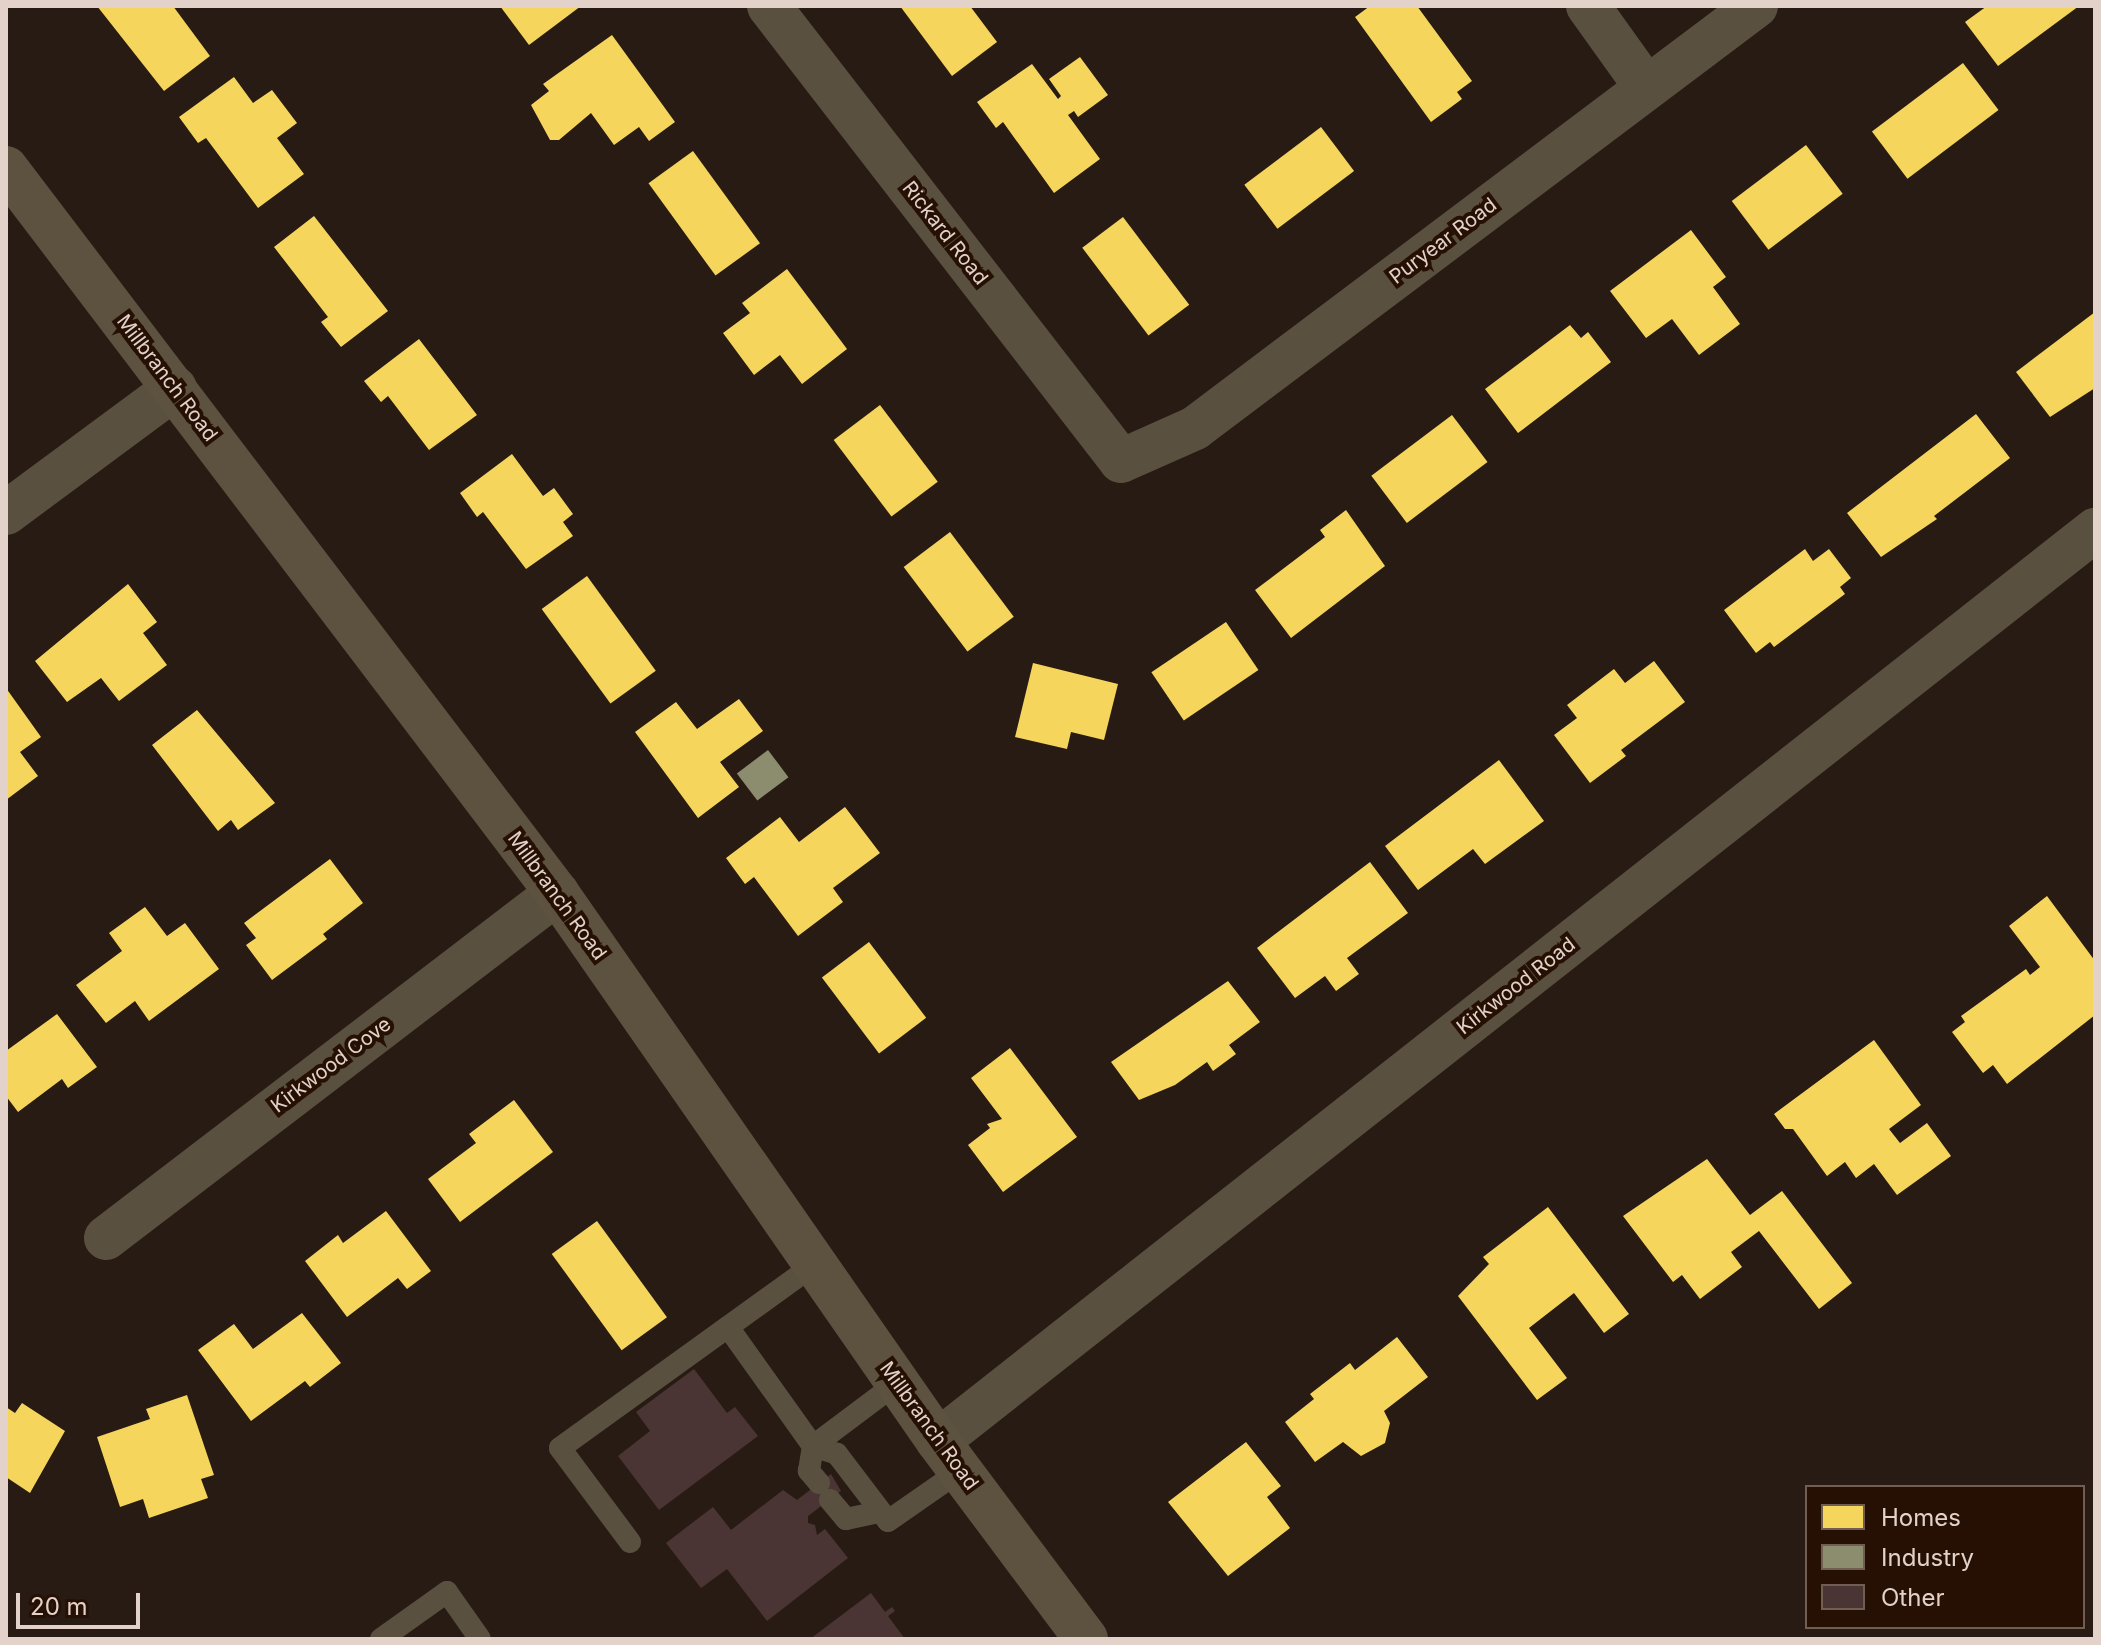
<!DOCTYPE html>
<html>
<head>
<meta charset="utf-8">
<style>
	body { margin:0 }
	#map { position:relative; width:2101px; height:1645px; overflow:hidden; background:#281b14; font-family:Inter,sans-serif }
	div>[style] { position:absolute }
	.homes>* { inset:0; background:#f6d55c; transform-origin:0 0 }
	.industry>* { inset:0; background:#8c8c6e; transform-origin:0 0 }
	.building>* { inset:0; background:#4b3534 }
	.lane>* { height:22px; margin:-11px; padding:0 11px; transform-origin:11px; border-radius:11px; background:#5a503f }
	.street>* { height:44px; margin:-22px; padding:0 22px; transform-origin:22px; border-radius:22px; background:#5a503f }
	.secondary>* { height:44px; margin:-22px; padding:0 22px; transform-origin:22px; border-radius:22px; background:#5c523f }
	span { translate:-50% -50%; white-space:nowrap; text-align:center; line-height:1.15; -webkit-text-stroke:8px #261004; paint-order:stroke }
	.street-label { font-size:20px; color:#e2d2ca }
	.frame { position:absolute; inset:0; border:8px solid #e2d2ca; pointer-events:none }
	.legend { position:absolute; left:1805px; top:1485px; width:280px; height:144px; box-sizing:border-box; background:#261004; border:2px solid #715e53; margin:0; padding:10px 14px; list-style:none; font-size:24px; color:#e2d2ca }
	.legend li { display:flex; align-items:center; gap:16px; height:40px }
	.legend b { width:40px; border:2px solid #715e53 }
	.scale { position:absolute; left:16px; top:1593px; width:124px; height:36px; box-sizing:border-box; border:4px solid #e2d2ca; border-top:0; padding-left:10px; font-size:24px; line-height:28px; white-space:nowrap; color:#e2d2ca; -webkit-text-stroke:6px #261004; paint-order:stroke }
</style>
</head>
<body>
<div id="map">
	<div class="homes">
		<i style="clip-path:polygon(97px 6px,173px 6px,210px 56px,164px 91px)"></i>
		<i style="clip-path:polygon(500px 6px,581px 6px,529px 45px)"></i>
		<i style="clip-path:polygon(900px 6px,970px 6px,997px 42px,952px 76px)"></i>
		<i style="clip-path:polygon(1370px 6px,1417px 6px,1472px 81px,1457px 92px,1462px 99px,1431px 122px,1355px 17px)"></i>
		<i style="clip-path:polygon(1987px 6px,2079px 6px,1998px 66px,1965px 22px)"></i>
		<i style="clip-path:polygon(612px 35px,675px 122px,649px 141px,639px 127px,614px 145px,591px 113px,559px 140px,550px 140px,531px 105px,549px 91px,543px 84px)"></i>
		<i style="clip-path:polygon(1080px 57px,1108px 95px,1078px 117px,1074px 111px,1068px 115px,1100px 159px,1054px 193px,1003px 122px,996px 128px,977px 102px,1032px 64px,1058px 99px,1061px 96px,1049px 79px)"></i>
		<i style="left:1963px;top:63px;width:59px;height:114px;rotate:53deg"></i>
		<i style="clip-path:polygon(234px 77px,253px 103px,272px 90px,297px 123px,277px 138px,304px 174px,258px 208px,206px 138px,198px 143px,179px 117px)"></i>
		<i style="left:1321px;top:127px;width:55px;height:96px;rotate:53deg"></i>
		<i style="left:1806px;top:145px;width:61px;height:93px;rotate:53deg"></i>
		<i style="left:693px;top:151px;width:114px;height:55px;rotate:54deg"></i>
		<i style="clip-path:polygon(314px 216px,388px 311px,341px 347px,321px 322px,328px 317px,274px 247px)"></i>
		<i style="left:1123px;top:217px;width:110px;height:51px;rotate:53deg"></i>
		<i style="clip-path:polygon(1691px 230px,1726px 277px,1713px 287px,1740px 324px,1699px 355px,1672px 319px,1646px 338px,1610px 291px)"></i>
		<i style="clip-path:polygon(787px 269px,847px 349px,802px 384px,780px 355px,754px 375px,723px 333px,750px 313px,742px 303px)"></i>
		<i style="clip-path:polygon(2095px 312px,2095px 388px,2050px 417px,2016px 372px)"></i>
		<i style="clip-path:polygon(1570px 325px,1581px 338px,1588px 332px,1611px 362px,1518px 433px,1485px 389px)"></i>
		<i style="clip-path:polygon(419px 339px,477px 415px,429px 450px,388px 396px,381px 402px,364px 381px)"></i>
		<i style="left:880px;top:405px;width:96px;height:58px;rotate:53deg"></i>
		<i style="clip-path:polygon(1976px 414px,2010px 458px,1934px 516px,1937px 519px,1881px 557px,1847px 513px)"></i>
		<i style="left:1452px;top:415px;width:59px;height:101px;rotate:53deg"></i>
		<i style="clip-path:polygon(512px 454px,543px 496px,554px 488px,573px 514px,563px 522px,573px 536px,526px 569px,483px 512px,477px 517px,460px 493px)"></i>
		<i style="clip-path:polygon(1346px 510px,1385px 566px,1291px 638px,1255px 590px,1325px 537px,1320px 530px)"></i>
		<i style="left:950px;top:532px;width:106px;height:58px;rotate:53deg"></i>
		<i style="clip-path:polygon(1805px 549px,1813px 561px,1829px 549px,1851px 578px,1840px 587px,1845px 594px,1774px 647px,1770px 642px,1756px 653px,1724px 610px)"></i>
		<i style="left:587px;top:576px;width:117px;height:56px;rotate:54deg"></i>
		<i style="clip-path:polygon(128px 584px,157px 622px,143px 633px,167px 665px,119px 701px,101px 678px,67px 702px,35px 661px)"></i>
		<i style="left:1226px;top:622px;width:58px;height:90px;rotate:56deg"></i>
		<i style="clip-path:polygon(1654px 661px,1685px 702px,1621px 750px,1626px 756px,1590px 783px,1554px 735px,1577px 718px,1567px 705px,1614px 669px,1625px 683px)"></i>
		<i style="clip-path:polygon(1033px 663px,1118px 684px,1104px 740px,1071px 732px,1067px 749px,1015px 737px)"></i>
		<i style="clip-path:polygon(6px 688px,41px 737px,20px 752px,38px 776px,6px 800px)"></i>
		<i style="clip-path:polygon(739px 699px,763px 731px,720px 762px,739px 787px,698px 818px,635px 732px,676px 702px,697px 729px)"></i>
		<i style="clip-path:polygon(197px 710px,275px 803px,238px 830px,231px 820px,218px 831px,152px 745px)"></i>
		<i style="clip-path:polygon(1499px 760px,1544px 821px,1485px 864px,1473px 849px,1418px 890px,1385px 846px)"></i>
		<i style="clip-path:polygon(845px 807px,880px 853px,833px 888px,843px 902px,798px 936px,754px 877px,745px 884px,726px 858px,780px 817px,799px 842px)"></i>
		<i style="clip-path:polygon(330px 859px,363px 903px,323px 934px,327px 939px,272px 980px,246px 945px,256px 938px,244px 923px)"></i>
		<i style="clip-path:polygon(1370px 862px,1408px 913px,1347px 958px,1359px 974px,1336px 991px,1325px 976px,1295px 998px,1257px 948px)"></i>
		<i style="clip-path:polygon(2047px 896px,2095px 961px,2095px 1015px,2007px 1084px,1993px 1065px,1983px 1073px,1952px 1032px,1965px 1022px,1961px 1016px,2026px 969px,2030px 975px,2040px 967px,2009px 926px)"></i>
		<i style="clip-path:polygon(145px 907px,167px 936px,185px 923px,219px 969px,149px 1021px,135px 1001px,106px 1023px,76px 985px,122px 951px,109px 933px)"></i>
		<i style="left:869px;top:942px;width:95px;height:59px;rotate:53deg"></i>
		<i style="clip-path:polygon(1228px 981px,1260px 1022px,1229px 1045px,1236px 1054px,1213px 1071px,1207px 1062px,1175px 1085px,1139px 1100px,1111px 1062px)"></i>
		<i style="clip-path:polygon(57px 1014px,97px 1067px,68px 1088px,62px 1079px,18px 1112px,6px 1096px,6px 1051px)"></i>
		<i style="clip-path:polygon(1874px 1040px,1921px 1105px,1889px 1129px,1900px 1143px,1927px 1123px,1951px 1156px,1897px 1195px,1874px 1164px,1856px 1178px,1845px 1162px,1827px 1176px,1793px 1129px,1785px 1129px,1774px 1114px)"></i>
		<i style="clip-path:polygon(1010px 1048px,1077px 1137px,1003px 1192px,968px 1145px,990px 1128px,987px 1124px,1002px 1119px,971px 1078px)"></i>
		<i style="clip-path:polygon(514px 1100px,553px 1152px,460px 1222px,428px 1179px,476px 1143px,469px 1134px)"></i>
		<i style="clip-path:polygon(1707px 1159px,1750px 1215px,1782px 1191px,1852px 1283px,1819px 1309px,1759px 1231px,1731px 1252px,1742px 1267px,1700px 1299px,1682px 1275px,1673px 1282px,1623px 1216px)"></i>
		<i style="clip-path:polygon(1548px 1207px,1629px 1314px,1604px 1333px,1574px 1293px,1529px 1328px,1567px 1378px,1537px 1400px,1458px 1296px,1489px 1264px,1483px 1257px)"></i>
		<i style="clip-path:polygon(386px 1211px,431px 1271px,407px 1289px,398px 1278px,347px 1317px,305px 1261px,338px 1235px,343px 1243px)"></i>
		<i style="left:597px;top:1221px;width:119px;height:56px;rotate:54deg"></i>
		<i style="clip-path:polygon(302px 1313px,341px 1363px,310px 1387px,305px 1381px,251px 1421px,198px 1350px,234px 1324px,253px 1349px)"></i>
		<i style="clip-path:polygon(1397px 1337px,1428px 1377px,1384px 1411px,1390px 1423px,1385px 1443px,1361px 1456px,1343px 1442px,1315px 1462px,1285px 1422px,1314px 1399px,1310px 1394px,1350px 1363px,1355px 1370px)"></i>
		<i style="clip-path:polygon(187px 1395px,214px 1475px,201px 1479px,208px 1498px,149px 1518px,143px 1499px,120px 1507px,97px 1437px,150px 1419px,146px 1409px)"></i>
		<i style="clip-path:polygon(22px 1403px,65px 1431px,30px 1493px,6px 1477px,6px 1407px,15px 1413px)"></i>
		<i style="clip-path:polygon(1246px 1442px,1281px 1486px,1267px 1497px,1290px 1528px,1228px 1576px,1168px 1502px)"></i>
	</div>
	<div class="industry">
		<i style="left:768px;top:750px;width:34px;height:39px;rotate:53deg"></i>
	</div>
	<div class="building">
		<i style="clip-path:polygon(694px 1369px,727px 1413px,735px 1407px,758px 1436px,659px 1510px,618px 1456px,650px 1431px,636px 1412px)"></i>
		<i style="clip-path:polygon(831px 1474px,841px 1491px,808px 1516px,808px 1523px,815px 1525px,817px 1535px,825px 1529px,848px 1558px,767px 1621px,727px 1569px,701px 1588px,666px 1543px,713px 1507px,731px 1530px,783px 1490px,797px 1500px)"></i>
		<i style="clip-path:polygon(871px 1593px,885px 1612px,892px 1607px,895px 1611px,888px 1616px,905px 1639px,810px 1639px)"></i>
	</div>
	<div class="lane">
		<i style="left:728px;top:1327px;width:146px;rotate:54.5deg"></i>
		<i style="left:813px;top:1446px;width:25px;rotate:18deg"></i>
		<i style="left:837px;top:1454px;width:84px;rotate:52.7deg"></i>
		<i style="left:888px;top:1521px;width:88px;rotate:-34.8deg"></i>
		<i style="left:819px;top:1483px;width:16px;rotate:-130deg"></i>
		<i style="left:809px;top:1471px;width:25px;rotate:-81deg"></i>
		<i style="left:813px;top:1446px;width:105px;rotate:-36.9deg"></i>
		<i style="left:830px;top:1500px;width:25px;rotate:50deg"></i>
		<i style="left:846px;top:1519px;width:35px;rotate:-12deg"></i>
		<i style="left:630px;top:1542px;width:117px;rotate:-126.7deg"></i>
		<i style="left:560px;top:1448px;width:314px;rotate:-35.8deg"></i>
		<i style="left:381px;top:1639px;width:81px;rotate:-35.5deg"></i>
		<i style="left:447px;top:1592px;width:57px;rotate:54.9deg"></i>
	</div>
	<div class="street">
		<i style="left:769px;top:6px;width:575px;rotate:52.27deg"></i>
		<i style="left:1121px;top:461px;width:81px;rotate:-24deg"></i>
		<i style="left:1195px;top:428px;width:702px;rotate:-36.95deg"></i>
		<i style="left:1588px;top:6px;width:100px;rotate:54.4deg"></i>
		<i style="left:6px;top:513px;width:210px;rotate:-36.5deg"></i>
		<i style="left:106px;top:1238px;width:568px;rotate:-37.41deg"></i>
		<i style="left:938px;top:1441px;width:1473px;rotate:-38.22deg"></i>
	</div>
	<div class="secondary">
		<i style="left:6px;top:168px;width:911px;rotate:52.77deg"></i>
		<i style="left:557px;top:893px;width:667px;rotate:55.19deg"></i>
		<i style="left:938px;top:1441px;width:247px;rotate:53.2deg"></i>
	</div>
	<div class="street-label">
		<span style="left:945px;top:233px;rotate:52deg">Rickard Road</span>
		<span style="left:1443px;top:241px;rotate:-37deg">Puryear Road</span>
		<span style="left:167px;top:378px;rotate:53deg">Millbranch Road</span>
		<span style="left:557px;top:896px;rotate:54deg">Millbranch Road</span>
		<span style="left:1516px;top:986px;rotate:-38deg">Kirkwood Road</span>
		<span style="left:331px;top:1065px;rotate:-37deg">Kirkwood Cove</span>
		<span style="left:929px;top:1426px;rotate:54deg">Millbranch Road</span>
	</div>
	<div class="frame"></div>
	<ul class="legend">
	<li><b style="height:22px;background:#f6d55c"></b>Homes</li>
	<li><b style="height:22px;background:#8c8c6e"></b>Industry</li>
	<li><b style="height:22px;background:#4b3534"></b>Other</li>
	</ul>
	<div class="scale">20 m</div>
</div>
</body>
</html>
